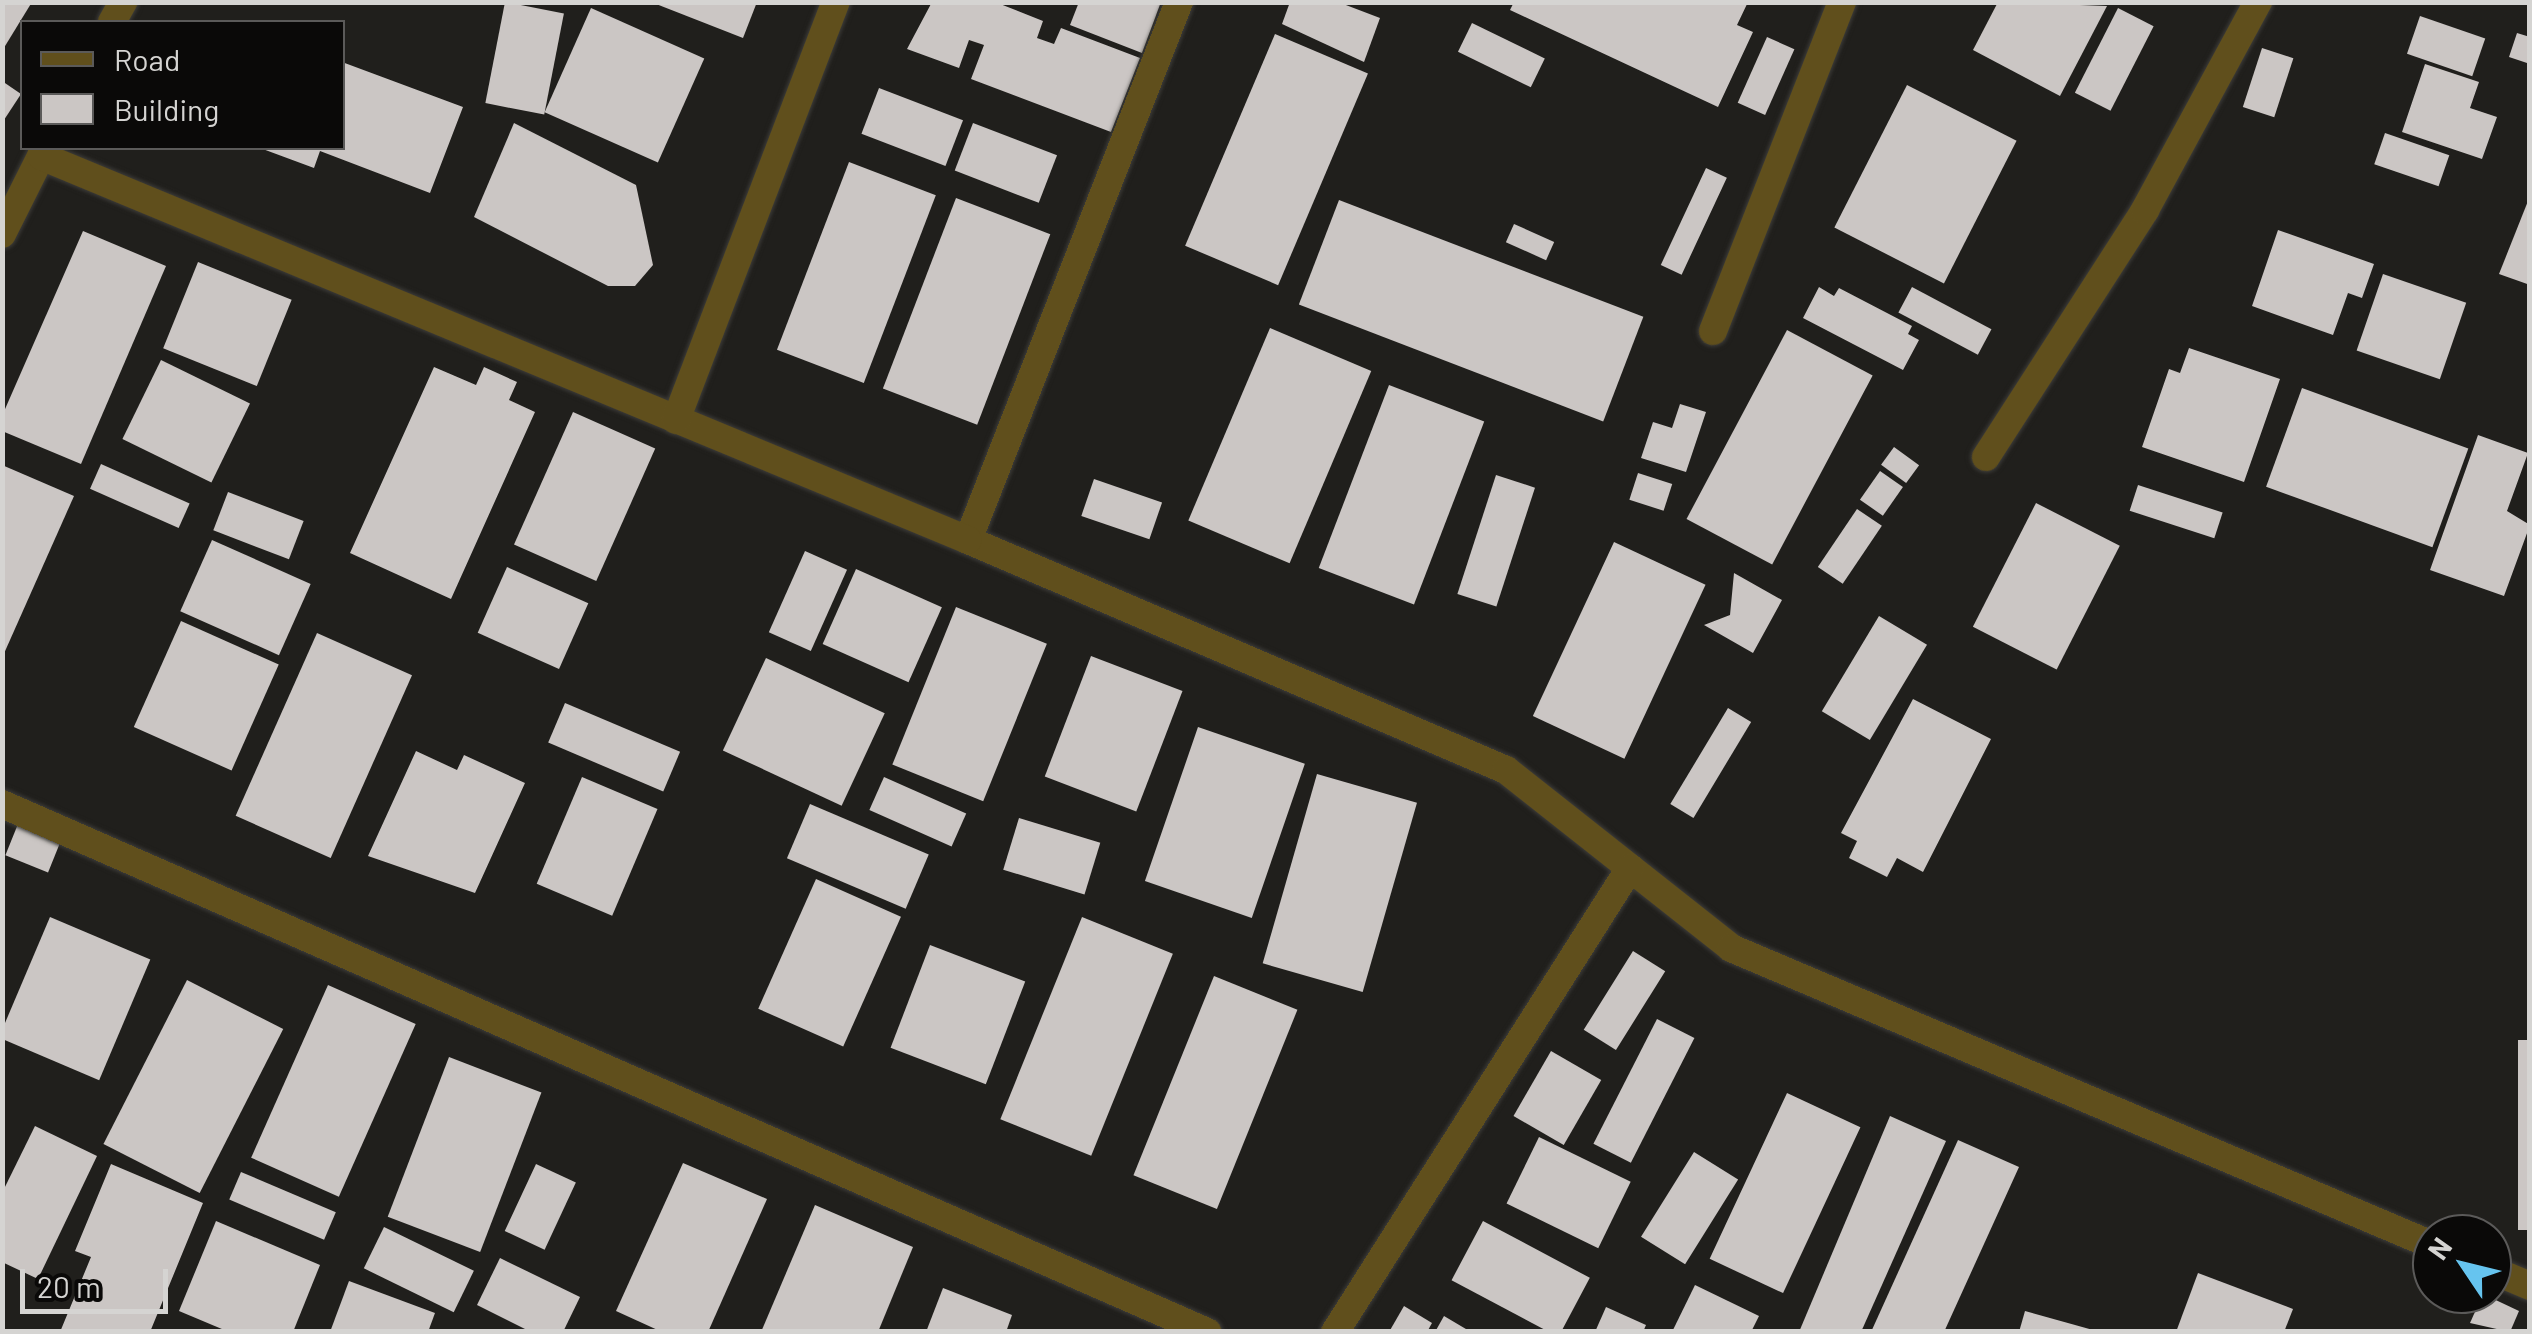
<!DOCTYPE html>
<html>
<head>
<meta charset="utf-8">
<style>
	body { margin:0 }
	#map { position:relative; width:2532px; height:1334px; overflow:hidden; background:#201f1c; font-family:Barlow,sans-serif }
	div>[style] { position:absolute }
	.building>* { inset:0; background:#cbc6c4; transform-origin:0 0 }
	.roads { filter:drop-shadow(0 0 2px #3d3c39) drop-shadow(0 0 2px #3d3c39) }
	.minor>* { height:28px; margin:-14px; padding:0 14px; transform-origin:14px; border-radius:14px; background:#604f1c }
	span { translate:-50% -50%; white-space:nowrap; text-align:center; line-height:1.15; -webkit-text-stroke:10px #0a0908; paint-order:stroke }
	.frame { position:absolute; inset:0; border:5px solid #d5d4d2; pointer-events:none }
	.legend { position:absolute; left:20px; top:20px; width:325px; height:130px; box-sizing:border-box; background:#0a0908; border:2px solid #5b5a59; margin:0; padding:12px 18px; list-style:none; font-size:30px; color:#d5d4d2 }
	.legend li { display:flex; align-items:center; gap:20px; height:50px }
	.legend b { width:50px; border:2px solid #5b5a59 }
	.north { position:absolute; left:2412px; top:1214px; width:100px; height:100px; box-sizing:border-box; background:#0a0908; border:2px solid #5b5a59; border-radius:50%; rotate:305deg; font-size:28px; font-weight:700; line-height:40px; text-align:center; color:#d5d4d2 }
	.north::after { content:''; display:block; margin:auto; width:35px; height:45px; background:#66c4ef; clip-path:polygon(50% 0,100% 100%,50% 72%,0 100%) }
	.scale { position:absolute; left:20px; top:1269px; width:148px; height:45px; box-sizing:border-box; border:5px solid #d5d4d2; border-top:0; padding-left:12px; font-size:30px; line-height:35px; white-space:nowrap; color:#d5d4d2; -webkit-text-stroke:8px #0a0908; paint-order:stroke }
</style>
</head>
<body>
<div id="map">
	<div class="building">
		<i style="clip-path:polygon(2px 2px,32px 2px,2px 51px)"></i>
		<i style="left:505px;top:2px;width:60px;height:103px;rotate:11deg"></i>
		<i style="clip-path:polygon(651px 2px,757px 2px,743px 38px)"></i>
		<i style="clip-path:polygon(932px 2px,995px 2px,1043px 21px,1037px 38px,1054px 44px,1061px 28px,1140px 58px,1111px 132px,971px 79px,984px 45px,969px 40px,959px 68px,907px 49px)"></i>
		<i style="clip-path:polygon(1079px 2px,1161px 2px,1142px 53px,1070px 25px)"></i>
		<i style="clip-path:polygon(1290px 2px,1338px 2px,1380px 18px,1364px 62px,1282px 24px)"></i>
		<i style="clip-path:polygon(1514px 2px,1748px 2px,1737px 25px,1753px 32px,1718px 107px,1510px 10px)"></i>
		<i style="clip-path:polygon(1998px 2px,2107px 6px,2060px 96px,1973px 50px)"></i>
		<i style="left:591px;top:8px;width:124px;height:114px;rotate:24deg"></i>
		<i style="left:2118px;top:8px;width:40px;height:95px;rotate:27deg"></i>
		<i style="left:2420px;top:16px;width:69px;height:40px;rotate:19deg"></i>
		<i style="left:1472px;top:23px;width:81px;height:32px;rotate:26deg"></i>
		<i style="clip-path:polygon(2517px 33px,2530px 37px,2530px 64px,2509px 57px)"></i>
		<i style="left:1275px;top:34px;width:101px;height:230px;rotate:23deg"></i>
		<i style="left:1767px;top:37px;width:30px;height:72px;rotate:24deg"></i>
		<i style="left:2262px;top:48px;width:33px;height:62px;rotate:18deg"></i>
		<i style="clip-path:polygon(342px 62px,463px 107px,430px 193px,320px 151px,314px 168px,260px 148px,342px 148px)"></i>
		<i style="clip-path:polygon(2425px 64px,2479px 82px,2470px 108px,2497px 117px,2482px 159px,2402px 132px)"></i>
		<i style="clip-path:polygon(2px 81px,21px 94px,2px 123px)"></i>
		<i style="left:1907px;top:85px;width:123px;height:160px;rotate:27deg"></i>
		<i style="left:879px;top:88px;width:90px;height:49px;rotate:21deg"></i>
		<i style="clip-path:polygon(514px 123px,636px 185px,653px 265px,635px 286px,608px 286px,474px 217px)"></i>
		<i style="left:973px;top:123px;width:90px;height:51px;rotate:21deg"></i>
		<i style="left:2385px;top:133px;width:68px;height:33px;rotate:19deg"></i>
		<i style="left:849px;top:162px;width:93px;height:201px;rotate:21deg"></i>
		<i style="left:1706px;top:168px;width:23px;height:107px;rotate:25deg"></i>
		<i style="clip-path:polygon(2530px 196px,2530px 285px,2499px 274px)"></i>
		<i style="left:956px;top:198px;width:101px;height:204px;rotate:21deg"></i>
		<i style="left:1339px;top:200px;width:326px;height:112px;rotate:21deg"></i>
		<i style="left:1514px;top:224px;width:44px;height:20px;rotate:24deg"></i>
		<i style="clip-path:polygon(2278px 230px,2374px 264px,2362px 298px,2348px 293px,2333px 335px,2252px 306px)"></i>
		<i style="clip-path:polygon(83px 231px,166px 266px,81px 464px,2px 431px,2px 416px)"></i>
		<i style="left:198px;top:262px;width:101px;height:93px;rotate:22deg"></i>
		<i style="left:2383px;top:274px;width:88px;height:81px;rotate:19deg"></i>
		<i style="clip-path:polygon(1819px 287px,1834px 296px,1839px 288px,1912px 326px,1908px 334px,1919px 340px,1903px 370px,1803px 318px)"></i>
		<i style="left:1912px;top:287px;width:90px;height:29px;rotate:28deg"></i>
		<i style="left:1270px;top:328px;width:110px;height:209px;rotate:23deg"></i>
		<i style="left:1787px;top:330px;width:97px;height:214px;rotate:28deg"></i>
		<i style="clip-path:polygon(2189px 348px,2280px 379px,2244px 482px,2142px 447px,2169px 369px,2180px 373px)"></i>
		<i style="left:161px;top:360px;width:99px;height:88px;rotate:26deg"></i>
		<i style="clip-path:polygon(434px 367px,476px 385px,484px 367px,517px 382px,509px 400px,535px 412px,451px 599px,350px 553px)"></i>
		<i style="left:1389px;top:385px;width:102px;height:196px;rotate:21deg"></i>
		<i style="left:2302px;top:388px;width:177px;height:105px;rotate:20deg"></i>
		<i style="clip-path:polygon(1680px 404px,1706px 412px,1686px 472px,1641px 458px,1653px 422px,1672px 428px)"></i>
		<i style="left:573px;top:412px;width:90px;height:145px;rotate:24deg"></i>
		<i style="clip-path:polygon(2478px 435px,2528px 453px,2507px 511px,2530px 525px,2504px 596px,2430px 570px)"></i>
		<i style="left:1894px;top:447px;width:31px;height:22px;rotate:36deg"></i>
		<i style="left:101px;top:464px;width:97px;height:27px;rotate:24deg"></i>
		<i style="clip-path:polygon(2px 465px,74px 496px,2px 658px)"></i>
		<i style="left:1880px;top:471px;width:28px;height:35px;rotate:35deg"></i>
		<i style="left:1638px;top:473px;width:36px;height:28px;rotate:18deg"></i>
		<i style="left:1496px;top:475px;width:41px;height:125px;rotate:18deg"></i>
		<i style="left:1094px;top:479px;width:72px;height:39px;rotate:19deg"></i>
		<i style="left:2138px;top:485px;width:89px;height:27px;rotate:18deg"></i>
		<i style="left:228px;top:492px;width:81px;height:41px;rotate:21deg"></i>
		<i style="left:2036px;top:503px;width:94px;height:139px;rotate:27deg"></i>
		<i style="left:1857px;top:509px;width:30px;height:70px;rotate:34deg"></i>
		<i style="left:212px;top:540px;width:108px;height:78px;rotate:24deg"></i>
		<i style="left:1614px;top:542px;width:101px;height:192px;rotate:25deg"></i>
		<i style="left:805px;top:551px;width:46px;height:89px;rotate:24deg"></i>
		<i style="left:507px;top:567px;width:89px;height:72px;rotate:24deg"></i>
		<i style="left:856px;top:569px;width:94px;height:82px;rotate:24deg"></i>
		<i style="clip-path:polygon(1734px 573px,1782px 600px,1753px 653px,1704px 625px,1730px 615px)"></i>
		<i style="left:956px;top:607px;width:98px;height:170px;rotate:22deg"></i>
		<i style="left:1879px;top:616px;width:56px;height:111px;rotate:31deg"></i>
		<i style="left:181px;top:621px;width:107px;height:116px;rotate:24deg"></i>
		<i style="left:317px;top:633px;width:104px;height:200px;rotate:24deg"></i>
		<i style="left:1091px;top:656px;width:98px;height:129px;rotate:21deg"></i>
		<i style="left:766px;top:658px;width:131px;height:102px;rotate:25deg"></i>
		<i style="clip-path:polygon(1913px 699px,1991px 739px,1923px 872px,1897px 858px,1887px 877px,1849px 858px,1857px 841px,1841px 833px)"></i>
		<i style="left:565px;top:703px;width:125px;height:43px;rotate:23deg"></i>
		<i style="left:1728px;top:708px;width:27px;height:112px;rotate:31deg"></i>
		<i style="left:1198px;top:727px;width:113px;height:163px;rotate:19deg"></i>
		<i style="clip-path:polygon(416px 751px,457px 770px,464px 755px,525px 783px,475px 893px,368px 856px)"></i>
		<i style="left:1317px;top:774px;width:104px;height:197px;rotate:16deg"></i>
		<i style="left:582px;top:777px;width:82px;height:116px;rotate:23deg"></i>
		<i style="left:884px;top:777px;width:90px;height:36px;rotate:24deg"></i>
		<i style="left:810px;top:804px;width:129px;height:59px;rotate:23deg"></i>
		<i style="left:1019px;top:818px;width:85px;height:54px;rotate:17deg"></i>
		<i style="left:20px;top:819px;width:46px;height:39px;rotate:22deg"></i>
		<i style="left:816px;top:879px;width:93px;height:142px;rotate:24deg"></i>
		<i style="left:50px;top:917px;width:109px;height:131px;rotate:23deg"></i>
		<i style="left:1082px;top:917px;width:98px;height:218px;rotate:22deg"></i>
		<i style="left:930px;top:945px;width:102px;height:110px;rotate:21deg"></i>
		<i style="left:1633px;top:951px;width:38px;height:93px;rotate:32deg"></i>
		<i style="left:1214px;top:976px;width:90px;height:215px;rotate:22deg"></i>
		<i style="left:187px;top:980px;width:108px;height:184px;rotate:27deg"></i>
		<i style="left:328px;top:985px;width:96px;height:189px;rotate:24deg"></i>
		<i style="left:1657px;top:1019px;width:42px;height:140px;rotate:27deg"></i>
		<i style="left:2518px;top:1040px;width:12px;height:190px"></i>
		<i style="left:1551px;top:1051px;width:58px;height:75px;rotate:30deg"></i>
		<i style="left:449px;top:1057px;width:99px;height:171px;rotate:21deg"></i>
		<i style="left:1787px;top:1093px;width:81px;height:183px;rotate:25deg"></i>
		<i style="clip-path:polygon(1890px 1116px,1946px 1141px,1861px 1332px,1799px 1332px)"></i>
		<i style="clip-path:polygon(35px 1126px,97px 1156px,38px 1279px,2px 1262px,2px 1193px)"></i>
		<i style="left:1539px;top:1137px;width:102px;height:74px;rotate:26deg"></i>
		<i style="clip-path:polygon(1958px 1140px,2019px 1167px,1944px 1332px,1871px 1332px)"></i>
		<i style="left:1694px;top:1152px;width:52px;height:100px;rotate:32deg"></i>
		<i style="clip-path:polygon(683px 1163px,767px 1199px,708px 1332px,662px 1332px,616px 1311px)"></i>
		<i style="clip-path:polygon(111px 1164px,203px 1203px,150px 1332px,60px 1332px,91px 1257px,75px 1251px)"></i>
		<i style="left:536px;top:1164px;width:44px;height:74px;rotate:25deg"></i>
		<i style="left:241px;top:1172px;width:103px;height:30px;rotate:23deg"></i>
		<i style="clip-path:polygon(815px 1205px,913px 1247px,878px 1332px,761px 1332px)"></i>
		<i style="clip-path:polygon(216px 1221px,320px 1265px,293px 1332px,229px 1332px,179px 1311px)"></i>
		<i style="left:1483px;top:1221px;width:121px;height:67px;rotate:28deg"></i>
		<i style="left:384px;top:1227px;width:100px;height:46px;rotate:26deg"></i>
		<i style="clip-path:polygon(500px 1258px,580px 1297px,563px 1332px,531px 1332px,477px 1305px)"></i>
		<i style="clip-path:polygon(2198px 1273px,2293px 1309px,2284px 1332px,2176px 1332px)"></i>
		<i style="clip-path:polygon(349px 1281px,435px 1313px,428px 1332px,330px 1332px)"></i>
		<i style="clip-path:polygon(1695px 1285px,1759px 1316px,1751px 1332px,1672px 1332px)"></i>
		<i style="clip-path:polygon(943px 1288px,1012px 1315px,1006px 1332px,926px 1332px)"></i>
		<i style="clip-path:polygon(2483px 1294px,2519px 1311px,2510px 1332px,2470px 1323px)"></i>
		<i style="clip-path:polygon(1404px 1306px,1432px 1323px,1427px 1332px,1389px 1332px)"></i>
		<i style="clip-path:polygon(1606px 1307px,1646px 1325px,1643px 1332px,1595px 1332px)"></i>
		<i style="clip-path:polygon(2025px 1311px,2093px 1330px,2092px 1332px,2019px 1332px)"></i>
		<i style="clip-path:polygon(1444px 1316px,1471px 1332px,1435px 1332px)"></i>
	</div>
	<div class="roads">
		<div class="minor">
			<i style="left:1179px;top:2px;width:578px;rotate:111.41deg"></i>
			<i style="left:968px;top:540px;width:585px;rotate:23.15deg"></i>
			<i style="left:1506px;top:770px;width:287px;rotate:38.3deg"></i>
			<i style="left:1731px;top:948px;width:761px;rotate:22.96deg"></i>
			<i style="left:112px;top:22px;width:23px;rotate:-61deg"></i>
			<i style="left:2px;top:234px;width:87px;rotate:-63.4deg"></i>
			<i style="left:41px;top:156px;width:1003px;rotate:22.5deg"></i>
			<i style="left:1713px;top:331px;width:353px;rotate:-68.6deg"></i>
			<i style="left:676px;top:420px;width:448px;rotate:-69.1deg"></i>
			<i style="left:1986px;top:457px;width:294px;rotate:-57.2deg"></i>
			<i style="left:2145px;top:210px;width:237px;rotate:-61.5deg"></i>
			<i style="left:2px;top:804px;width:1316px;rotate:23.66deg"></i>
			<i style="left:2492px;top:1270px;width:41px;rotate:22.8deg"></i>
			<i style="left:1335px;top:1332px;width:550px;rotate:-57.55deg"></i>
		</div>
	</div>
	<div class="frame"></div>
	<ul class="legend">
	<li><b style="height:12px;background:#604f1c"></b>Road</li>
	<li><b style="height:28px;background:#cbc6c4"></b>Building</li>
	</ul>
	<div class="north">N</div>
	<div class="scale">20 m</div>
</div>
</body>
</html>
